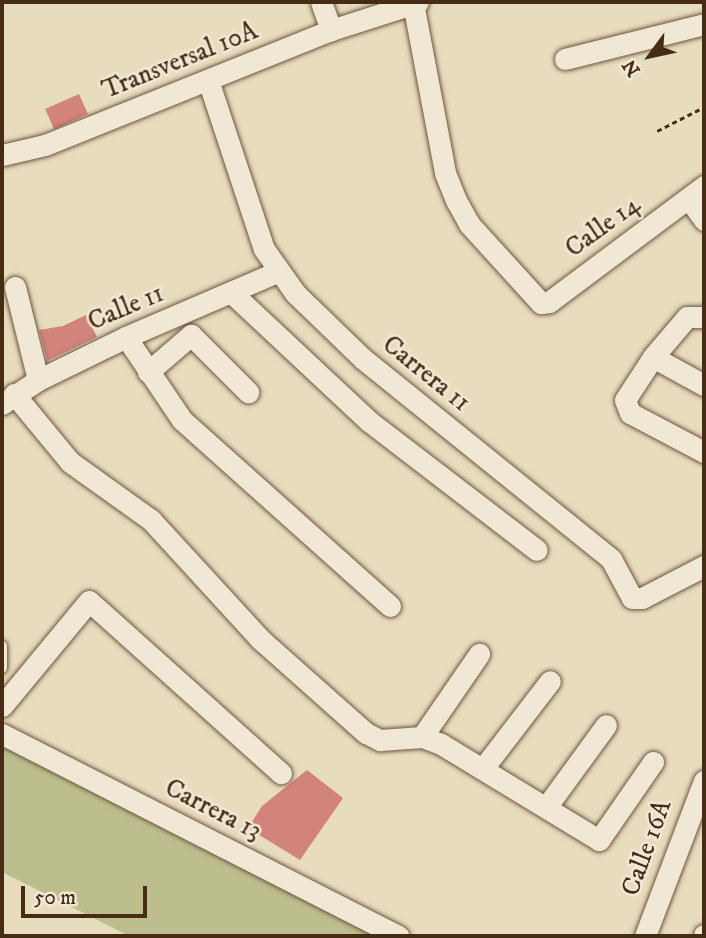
<!DOCTYPE html>
<html>
<head>
<meta charset="utf-8">
<style>
	body { margin:0 }
	#map { position:relative; width:706px; height:938px; overflow:hidden; background:#e8dcbe; font-family:"IM FELL DW Pica",serif }
	div>[style] { position:absolute }
	.green>* { inset:0; background:#bcbf8d }
	.building>* { inset:0; background:#d1837c; transform-origin:0 0 }
	.path>* { height:2.5px; margin-top:-1.25px; transform-origin:0; background:repeating-linear-gradient(90deg,#462b15 0 5px,transparent 0 8.5px) }
	.roads { filter:drop-shadow(0 0 2px #6e573f) drop-shadow(0 0 2px #6e573f) }
	.service>* { height:10px; margin:-5px; padding:0 5px; transform-origin:5px; border-radius:5px; background:#f0e8d5 }
	.minor>* { height:21px; margin:-10.5px; padding:0 10.5px; transform-origin:10.5px; border-radius:10.5px; background:#f0e8d5 }
	span { translate:-50% -50%; white-space:nowrap; text-align:center; line-height:1.15; -webkit-text-stroke:5px #f0e8d5; paint-order:stroke }
	.street-label { font-size:26px; color:#462b15 }
	.frame { position:absolute; inset:0; border:4px solid #462b15; pointer-events:none }
	.north { position:absolute; left:615px; top:21px; width:70px; height:70px; -webkit-text-stroke:5px #f0e8d5; paint-order:stroke; rotate:237deg; font-size:19px; font-weight:700; line-height:28px; text-align:center; color:#462b15 }
	.north::after { content:''; display:block; margin:auto; width:24px; height:32px; background:#462b15; clip-path:polygon(50% 0,100% 100%,50% 72%,0 100%) }
	.scale { position:absolute; left:21px; top:886px; width:126px; height:32px; box-sizing:border-box; border:4px solid #462b15; border-top:0; padding-left:9px; font-size:21px; line-height:24px; white-space:nowrap; color:#462b15; -webkit-text-stroke:5px #f0e8d5; paint-order:stroke }
</style>
</head>
<body>
<div id="map">
	<div class="green">
		<i style="clip-path:polygon(2px 746px,231px 863px,379px 936px,129px 936px,2px 872px)"></i>
	</div>
	<div class="building">
		<i style="left:79px;top:94px;width:22px;height:37px;rotate:66deg"></i>
		<i style="clip-path:polygon(86px 315px,97px 337px,47px 361px,39px 330px,63px 326px)"></i>
		<i style="clip-path:polygon(307px 770px,343px 798px,300px 860px,248px 828px,262px 806px)"></i>
	</div>
	<div class="path">
		<i style="left:657px;top:131px;width:53px;rotate:-27.1deg"></i>
	</div>
	<div class="roads">
		<div class="service">
			<i style="left:2px;top:646px;width:22px;rotate:90deg"></i>
		</div>
		<div class="minor">
			<i style="left:321px;top:2px;width:30px;rotate:70deg"></i>
			<i style="left:413px;top:3px;width:173px;rotate:79.3deg"></i>
			<i style="left:445px;top:173px;width:31px;rotate:68deg"></i>
			<i style="left:457px;top:202px;width:25px;rotate:61deg"></i>
			<i style="left:469px;top:224px;width:107px;rotate:47.7deg"></i>
			<i style="left:541px;top:303px;width:8px;rotate:-7deg"></i>
			<i style="left:549px;top:302px;width:194px;rotate:-36.8deg"></i>
			<i style="left:565px;top:59px;width:143px;rotate:-14.1deg"></i>
			<i style="left:208px;top:80px;width:178px;rotate:71.7deg"></i>
			<i style="left:264px;top:249px;width:54px;rotate:54.8deg"></i>
			<i style="left:295px;top:293px;width:93px;rotate:44.1deg"></i>
			<i style="left:362px;top:358px;width:320px;rotate:38.9deg"></i>
			<i style="left:611px;top:559px;width:44px;rotate:61.7deg"></i>
			<i style="left:632px;top:598px;width:10px"></i>
			<i style="left:642px;top:598px;width:70px;rotate:-27.3deg"></i>
			<i style="left:2px;top:155px;width:44px;rotate:-13.1deg"></i>
			<i style="left:45px;top:145px;width:308px;rotate:-21.9deg"></i>
			<i style="left:331px;top:30px;width:91px;rotate:-17.8deg"></i>
			<i style="left:689px;top:199px;width:26px;rotate:54deg"></i>
			<i style="left:15px;top:287px;width:96px;rotate:76.1deg"></i>
			<i style="left:233px;top:294px;width:187px;rotate:43.1deg"></i>
			<i style="left:370px;top:422px;width:210px;rotate:37.5deg"></i>
			<i style="left:704px;top:317px;width:17px;rotate:180deg"></i>
			<i style="left:687px;top:317px;width:52px;rotate:130.4deg"></i>
			<i style="left:653px;top:357px;width:51px;rotate:123.1deg"></i>
			<i style="left:625px;top:400px;width:14px;rotate:69deg"></i>
			<i style="left:630px;top:413px;width:84px;rotate:27.8deg"></i>
			<i style="left:126px;top:337px;width:100px;rotate:56deg"></i>
			<i style="left:182px;top:420px;width:279px;rotate:41.8deg"></i>
			<i style="left:653px;top:357px;width:58px;rotate:28.8deg"></i>
			<i style="left:148px;top:372px;width:57px;rotate:-40.7deg"></i>
			<i style="left:191px;top:335px;width:81px;rotate:45deg"></i>
			<i style="left:14px;top:394px;width:88px;rotate:50.5deg"></i>
			<i style="left:70px;top:462px;width:100px;rotate:35.6deg"></i>
			<i style="left:151px;top:520px;width:161px;rotate:47.5deg"></i>
			<i style="left:260px;top:639px;width:142px;rotate:41.6deg"></i>
			<i style="left:366px;top:733px;width:16px;rotate:27deg"></i>
			<i style="left:380px;top:740px;width:42px;rotate:-4.1deg"></i>
			<i style="left:422px;top:737px;width:20px;rotate:20deg"></i>
			<i style="left:441px;top:744px;width:185px;rotate:31.3deg"></i>
			<i style="left:599px;top:840px;width:95px;rotate:-55.3deg"></i>
			<i style="left:2px;top:404px;width:43px;rotate:-33.7deg"></i>
			<i style="left:38px;top:380px;width:98px;rotate:-26deg"></i>
			<i style="left:126px;top:337px;width:164px;rotate:-23.3deg"></i>
			<i style="left:2px;top:706px;width:136px;rotate:-50.4deg"></i>
			<i style="left:89px;top:601px;width:258px;rotate:41.9deg"></i>
			<i style="left:2px;top:734px;width:445px;rotate:27deg"></i>
			<i style="left:422px;top:737px;width:101px;rotate:-55.5deg"></i>
			<i style="left:484px;top:767px;width:108px;rotate:-52.5deg"></i>
			<i style="left:547px;top:806px;width:100px;rotate:-53.9deg"></i>
			<i style="left:645px;top:936px;width:166px;rotate:-69.2deg"></i>
			<i style="left:704px;top:936px;width:1px;rotate:-90deg"></i>
		</div>
	</div>
	<div class="street-label">
		<span style="left:180px;top:61px;rotate:-22deg">Transversal 10A</span>
		<span style="left:603px;top:227px;rotate:-36deg">Calle 14</span>
		<span style="left:126px;top:308px;rotate:-23deg">Calle 11</span>
		<span style="left:426px;top:374px;rotate:39deg">Carrera 11</span>
		<span style="left:213px;top:810px;rotate:27deg">Carrera 13</span>
		<span style="left:647px;top:848px;rotate:-70deg">Calle 16A</span>
	</div>
	<div class="frame"></div>
	<div class="north">N</div>
	<div class="scale">50 m</div>
</div>
</body>
</html>
